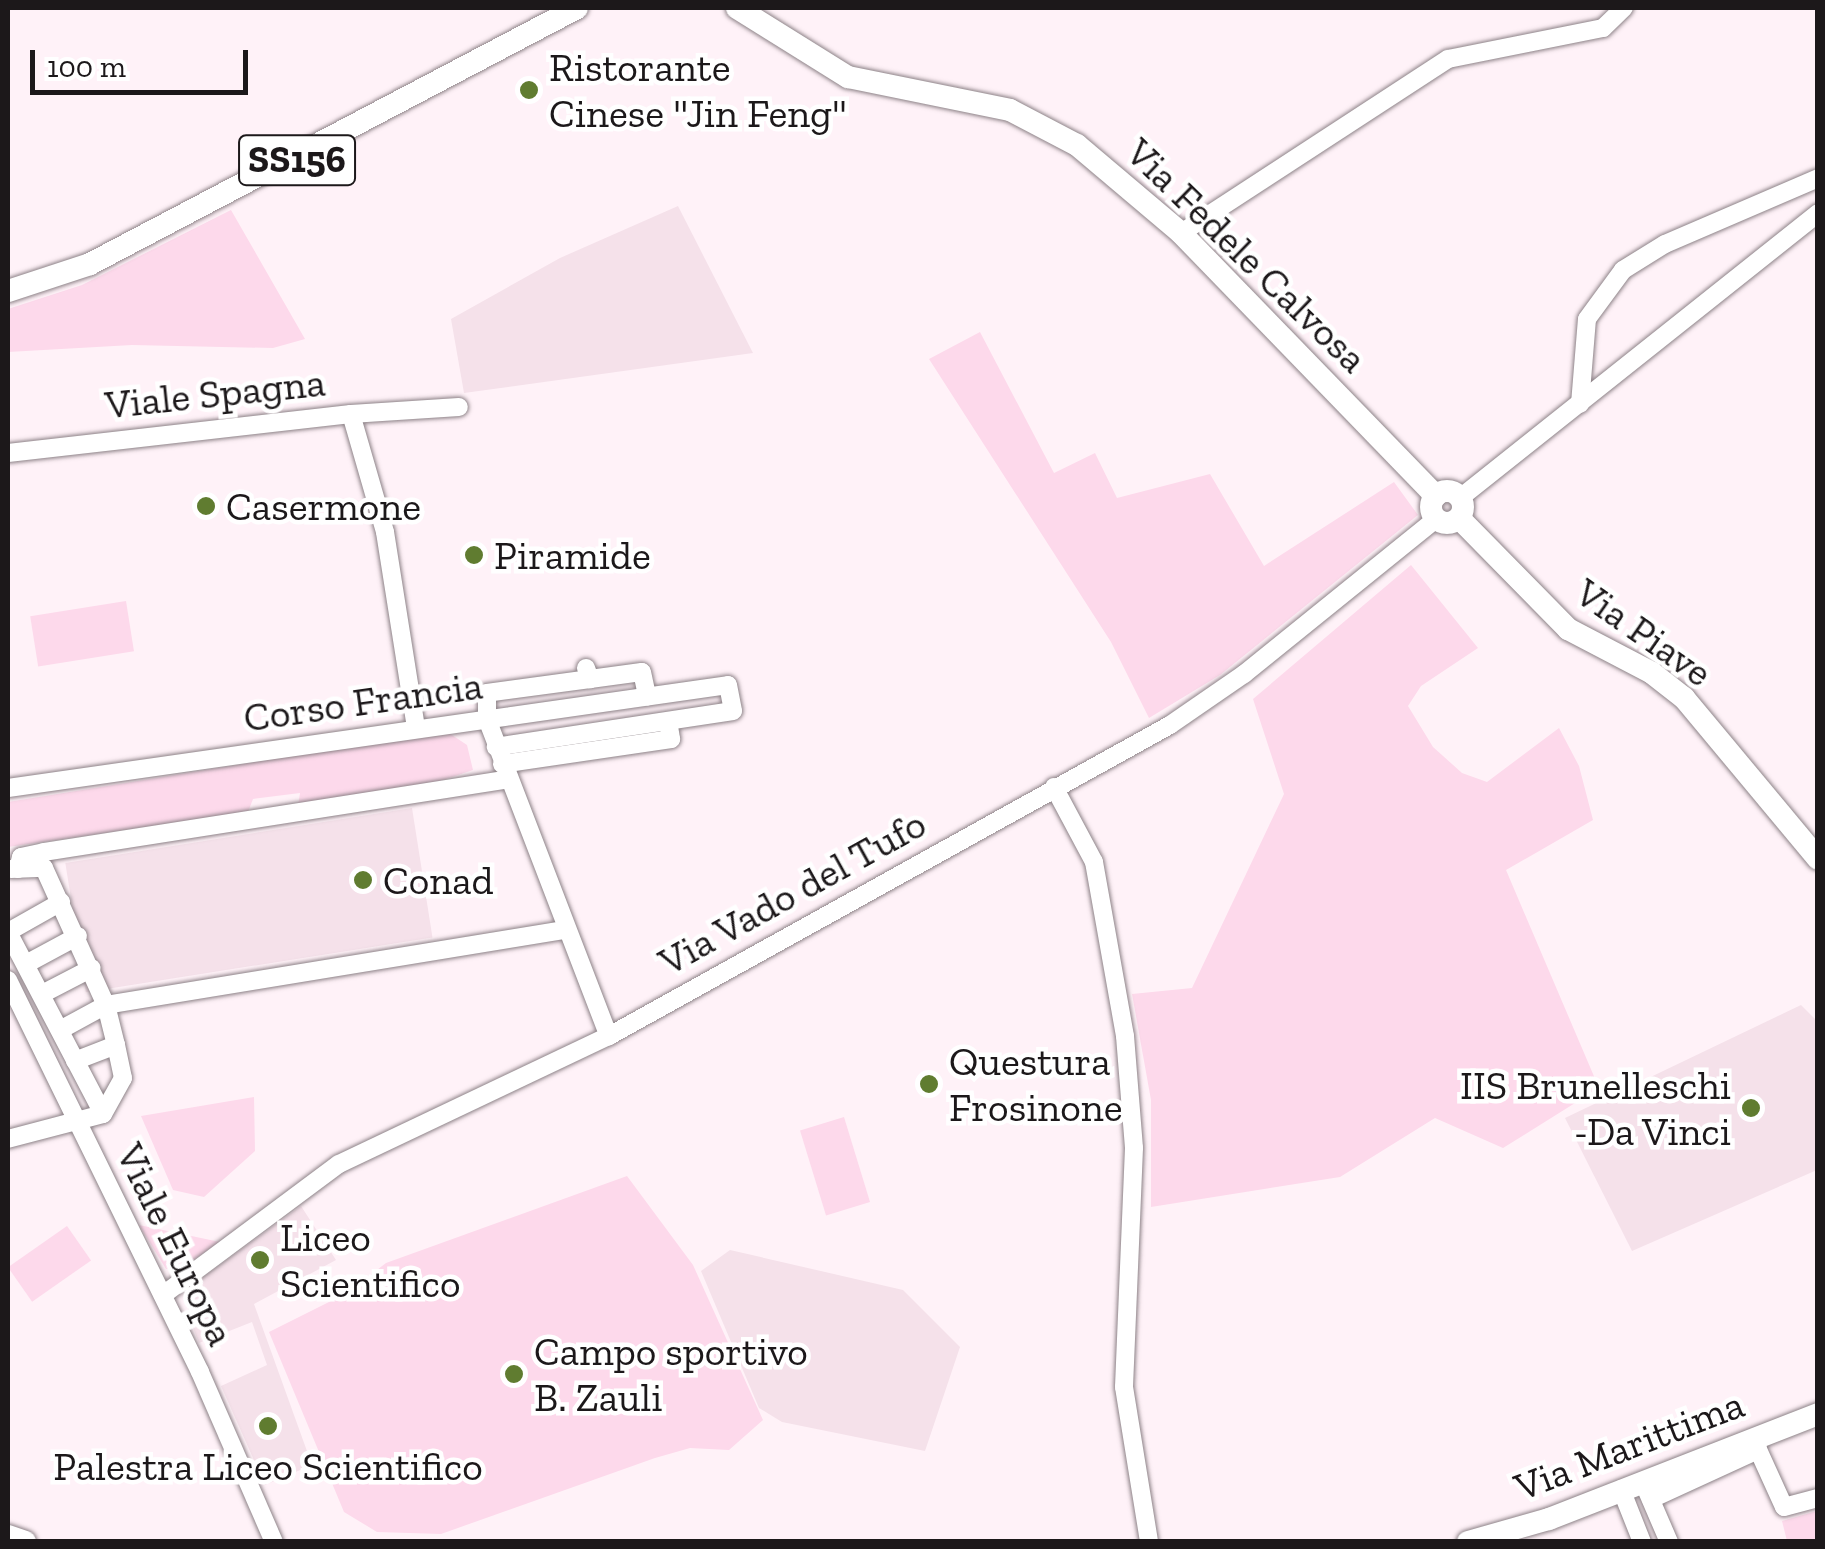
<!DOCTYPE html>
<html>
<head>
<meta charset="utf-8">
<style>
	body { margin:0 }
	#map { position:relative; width:1825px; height:1549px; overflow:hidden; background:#fff2f8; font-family:"Zilla Slab",serif }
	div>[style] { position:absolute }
	.built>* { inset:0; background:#f5e1ea; transform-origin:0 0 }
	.green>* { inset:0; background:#fdd9eb; transform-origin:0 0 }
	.roads { filter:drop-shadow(0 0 2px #8d8287) drop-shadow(0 0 2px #8d8287) }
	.minor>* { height:18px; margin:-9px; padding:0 9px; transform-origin:9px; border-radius:9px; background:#fff }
	.major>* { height:22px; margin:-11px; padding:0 11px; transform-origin:11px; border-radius:11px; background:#fff }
	.major>.ring { margin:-11px; padding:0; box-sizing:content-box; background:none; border:22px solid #fff; border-radius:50% }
	.dots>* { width:28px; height:28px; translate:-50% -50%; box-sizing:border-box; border:5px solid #fff; border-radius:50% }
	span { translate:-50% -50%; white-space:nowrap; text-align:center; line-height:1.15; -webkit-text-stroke:9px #fff; paint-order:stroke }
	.shield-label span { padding:2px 8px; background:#fff; border:2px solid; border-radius:8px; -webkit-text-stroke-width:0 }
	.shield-label { font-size:38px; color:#1c181a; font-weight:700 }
	.poi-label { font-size:40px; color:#1c181a }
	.left { translate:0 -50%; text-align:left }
	.right { translate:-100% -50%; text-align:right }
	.street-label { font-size:40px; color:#1c181a }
	.frame { position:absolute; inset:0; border:10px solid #1c181a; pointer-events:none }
	.scale { position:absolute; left:30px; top:50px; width:218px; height:45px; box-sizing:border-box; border:5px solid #1c181a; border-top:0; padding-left:12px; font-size:30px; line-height:35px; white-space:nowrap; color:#1c181a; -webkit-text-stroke:8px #fff; paint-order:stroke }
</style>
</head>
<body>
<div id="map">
	<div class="built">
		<i style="clip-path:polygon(678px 206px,753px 353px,464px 393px,451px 319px,560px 258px)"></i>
		<i style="left:412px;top:808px;width:131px;height:351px;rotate:81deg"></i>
		<i style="clip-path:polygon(1801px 1005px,1817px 1021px,1817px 1170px,1632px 1251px,1565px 1118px)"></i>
		<i style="clip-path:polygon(301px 1206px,336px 1260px,254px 1304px,312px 1465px,265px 1485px,221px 1386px,267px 1365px,252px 1322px,199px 1343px,187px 1313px,195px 1283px)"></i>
		<i style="clip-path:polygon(730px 1250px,903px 1290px,960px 1347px,925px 1451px,782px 1422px,759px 1408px,701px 1271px)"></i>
	</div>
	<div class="green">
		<i style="clip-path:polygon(231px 210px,305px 339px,273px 348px,132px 345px,8px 352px,8px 309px,82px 285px)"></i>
		<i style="clip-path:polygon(980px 332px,1054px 473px,1095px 453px,1117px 498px,1210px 474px,1264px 566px,1394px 482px,1418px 515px,1220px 675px,1149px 718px,1111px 642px,929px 359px)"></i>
		<i style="clip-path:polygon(1411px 565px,1478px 648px,1421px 686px,1408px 706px,1433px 747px,1462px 773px,1487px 782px,1559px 728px,1579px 766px,1593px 820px,1506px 870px,1599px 1088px,1503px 1148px,1435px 1118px,1340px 1177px,1151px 1207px,1151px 1100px,1132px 994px,1192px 988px,1284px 794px,1253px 699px)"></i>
		<i style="left:126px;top:601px;width:51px;height:97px;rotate:81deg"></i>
		<i style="clip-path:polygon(446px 731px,467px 745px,473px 770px,419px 788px,298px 806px,300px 793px,253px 799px,248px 812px,8px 847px,8px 802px)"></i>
		<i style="clip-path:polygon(254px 1097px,255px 1151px,204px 1197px,173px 1190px,141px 1116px)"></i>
		<i style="left:844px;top:1117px;width:89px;height:46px;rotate:73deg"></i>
		<i style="clip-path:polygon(627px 1176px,693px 1265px,763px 1420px,729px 1450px,690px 1448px,655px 1458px,441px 1534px,377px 1532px,344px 1512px,269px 1332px,347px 1293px,386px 1263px)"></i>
		<i style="clip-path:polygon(139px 1225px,220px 1242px,181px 1268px,166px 1269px)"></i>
		<i style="left:67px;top:1226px;width:42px;height:72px;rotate:55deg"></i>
		<i style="clip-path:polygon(1817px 1511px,1817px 1541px,1787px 1541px,1782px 1521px)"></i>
	</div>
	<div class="roads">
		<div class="minor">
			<i style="left:1181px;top:233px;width:319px;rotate:-33.1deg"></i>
			<i style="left:1448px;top:59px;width:158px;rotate:-11.3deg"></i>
			<i style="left:1603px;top:28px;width:29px;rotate:-44deg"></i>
			<i style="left:1580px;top:404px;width:85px;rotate:-85.3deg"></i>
			<i style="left:1587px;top:319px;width:61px;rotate:-53.7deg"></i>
			<i style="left:1623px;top:270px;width:49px;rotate:-31.8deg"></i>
			<i style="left:1665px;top:244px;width:167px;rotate:-23.3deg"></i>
			<i style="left:351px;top:414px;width:108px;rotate:-3.7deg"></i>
			<i style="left:8px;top:453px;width:345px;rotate:-6.5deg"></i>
			<i style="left:351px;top:414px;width:123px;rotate:73.9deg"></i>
			<i style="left:385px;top:532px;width:197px;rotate:81deg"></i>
			<i style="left:1460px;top:498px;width:458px;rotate:-38.5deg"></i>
			<i style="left:586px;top:668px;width:12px;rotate:70deg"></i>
			<i style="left:590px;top:679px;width:104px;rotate:172.3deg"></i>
			<i style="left:487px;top:693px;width:26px;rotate:90deg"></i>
			<i style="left:487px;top:719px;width:340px;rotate:69deg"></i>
			<i style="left:590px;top:679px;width:52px;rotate:-7.7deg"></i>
			<i style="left:642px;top:672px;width:25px;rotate:78deg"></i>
			<i style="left:502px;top:764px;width:171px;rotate:-8.4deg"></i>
			<i style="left:671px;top:739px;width:18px;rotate:-99deg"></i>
			<i style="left:1054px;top:787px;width:85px;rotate:61.9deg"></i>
			<i style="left:1094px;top:862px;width:177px;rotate:79.9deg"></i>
			<i style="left:1125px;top:1036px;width:112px;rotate:85.4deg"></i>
			<i style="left:1134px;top:1148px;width:239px;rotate:92.4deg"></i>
			<i style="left:1124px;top:1387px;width:157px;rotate:80.8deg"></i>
			<i style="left:8px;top:788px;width:727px;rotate:-8.14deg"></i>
			<i style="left:728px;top:685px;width:26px;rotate:79deg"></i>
			<i style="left:733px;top:711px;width:240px;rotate:171.4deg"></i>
			<i style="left:11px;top:869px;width:33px;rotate:-2deg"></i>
			<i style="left:44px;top:868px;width:150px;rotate:65.7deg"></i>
			<i style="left:106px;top:1005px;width:41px;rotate:76deg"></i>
			<i style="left:116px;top:1045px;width:44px;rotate:158.7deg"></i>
			<i style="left:18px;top:869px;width:12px;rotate:-76deg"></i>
			<i style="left:21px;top:857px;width:24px;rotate:-12deg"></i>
			<i style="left:44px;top:852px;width:470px;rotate:-8.9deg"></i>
			<i style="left:8px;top:932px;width:205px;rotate:62.4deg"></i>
			<i style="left:103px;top:1114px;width:98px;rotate:165.3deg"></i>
			<i style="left:8px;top:932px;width:61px;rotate:-29.5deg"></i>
			<i style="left:26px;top:964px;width:59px;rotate:-28.3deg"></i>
			<i style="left:8px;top:980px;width:436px;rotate:63.9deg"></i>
			<i style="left:200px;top:1372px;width:185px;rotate:66.5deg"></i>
			<i style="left:42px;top:994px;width:56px;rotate:-27.5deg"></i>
			<i style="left:60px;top:1030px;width:52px;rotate:-28.5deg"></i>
			<i style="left:106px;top:1005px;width:465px;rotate:-9.3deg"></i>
			<i style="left:103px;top:1114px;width:41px;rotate:-60.9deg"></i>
			<i style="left:123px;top:1078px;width:34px;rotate:-102deg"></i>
			<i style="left:163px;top:1295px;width:219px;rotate:-36.7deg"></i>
			<i style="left:339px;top:1164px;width:299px;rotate:-25.4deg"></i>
			<i style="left:609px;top:1036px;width:641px;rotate:-29deg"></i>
			<i style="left:1170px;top:725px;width:90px;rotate:-34.6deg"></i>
			<i style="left:1244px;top:674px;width:248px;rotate:-38.9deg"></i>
			<i style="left:1755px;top:1443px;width:70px;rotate:65.6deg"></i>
			<i style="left:1784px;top:1507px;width:35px;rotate:-15deg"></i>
			<i style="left:1621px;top:1489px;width:57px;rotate:68.4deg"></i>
			<i style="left:1647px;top:1491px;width:56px;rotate:66.7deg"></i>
			<i style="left:1651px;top:1499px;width:118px;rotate:-24.6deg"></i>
		</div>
		<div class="major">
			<i style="left:737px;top:8px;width:131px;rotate:31.9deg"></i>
			<i style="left:848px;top:77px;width:165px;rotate:11.5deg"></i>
			<i style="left:1010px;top:110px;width:76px;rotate:27.6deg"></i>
			<i style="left:1077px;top:145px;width:136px;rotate:40.2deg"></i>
			<i style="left:1181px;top:233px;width:366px;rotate:45.9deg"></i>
			<i style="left:8px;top:291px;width:86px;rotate:-18.2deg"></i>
			<i style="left:90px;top:264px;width:550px;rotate:-27.73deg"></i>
			<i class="ring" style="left:1431px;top:491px;width:10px;height:10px"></i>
			<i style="left:1459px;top:518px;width:156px;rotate:45.5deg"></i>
			<i style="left:1568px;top:629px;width:95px;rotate:27.6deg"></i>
			<i style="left:1652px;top:673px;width:41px;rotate:38deg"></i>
			<i style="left:1684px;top:698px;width:209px;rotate:50.2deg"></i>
			<i style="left:8px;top:1536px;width:18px;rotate:19deg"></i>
			<i style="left:1468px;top:1542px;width:84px;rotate:-15.9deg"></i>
			<i style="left:1549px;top:1519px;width:289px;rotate:-21.3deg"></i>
		</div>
	</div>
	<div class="dots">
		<i style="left:529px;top:90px;background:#607c30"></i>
		<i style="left:206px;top:506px;background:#607c30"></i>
		<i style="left:474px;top:555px;background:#607c30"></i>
		<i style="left:363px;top:880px;background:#607c30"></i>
		<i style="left:929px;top:1084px;background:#607c30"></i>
		<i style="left:1751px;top:1108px;background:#607c30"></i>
		<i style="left:260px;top:1260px;background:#607c30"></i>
		<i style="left:514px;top:1374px;background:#607c30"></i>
		<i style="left:268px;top:1426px;background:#607c30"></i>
	</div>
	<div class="shield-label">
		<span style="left:297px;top:160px">SS156</span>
	</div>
	<div class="poi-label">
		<span class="left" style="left:549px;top:90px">Ristorante<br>Cinese "Jin Feng"</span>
		<span class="left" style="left:226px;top:506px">Casermone</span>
		<span class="left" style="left:494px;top:555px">Piramide</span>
		<span class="left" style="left:383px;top:880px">Conad</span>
		<span class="left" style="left:949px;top:1084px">Questura<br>Frosinone</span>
		<span class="right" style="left:1731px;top:1108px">IIS Brunelleschi<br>-Da Vinci</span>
		<span class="left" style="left:280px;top:1260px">Liceo<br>Scientifico</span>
		<span class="left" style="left:534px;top:1374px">Campo sportivo<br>B. Zauli</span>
		<span style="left:268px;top:1466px">Palestra Liceo Scientifico</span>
	</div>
	<div class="street-label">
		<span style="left:1247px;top:255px;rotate:44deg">Via Fedele Calvosa</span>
		<span style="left:215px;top:393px;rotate:-6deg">Viale Spagna</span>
		<span style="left:1644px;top:632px;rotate:35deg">Via Piave</span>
		<span style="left:363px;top:701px;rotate:-8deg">Corso Francia</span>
		<span style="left:792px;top:892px;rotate:-29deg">Via Vado del Tufo</span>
		<span style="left:176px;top:1244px;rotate:64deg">Viale Europa</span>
		<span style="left:1629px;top:1445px;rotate:-21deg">Via Marittima</span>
	</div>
	<div class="frame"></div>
	<div class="scale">100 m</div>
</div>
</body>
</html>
